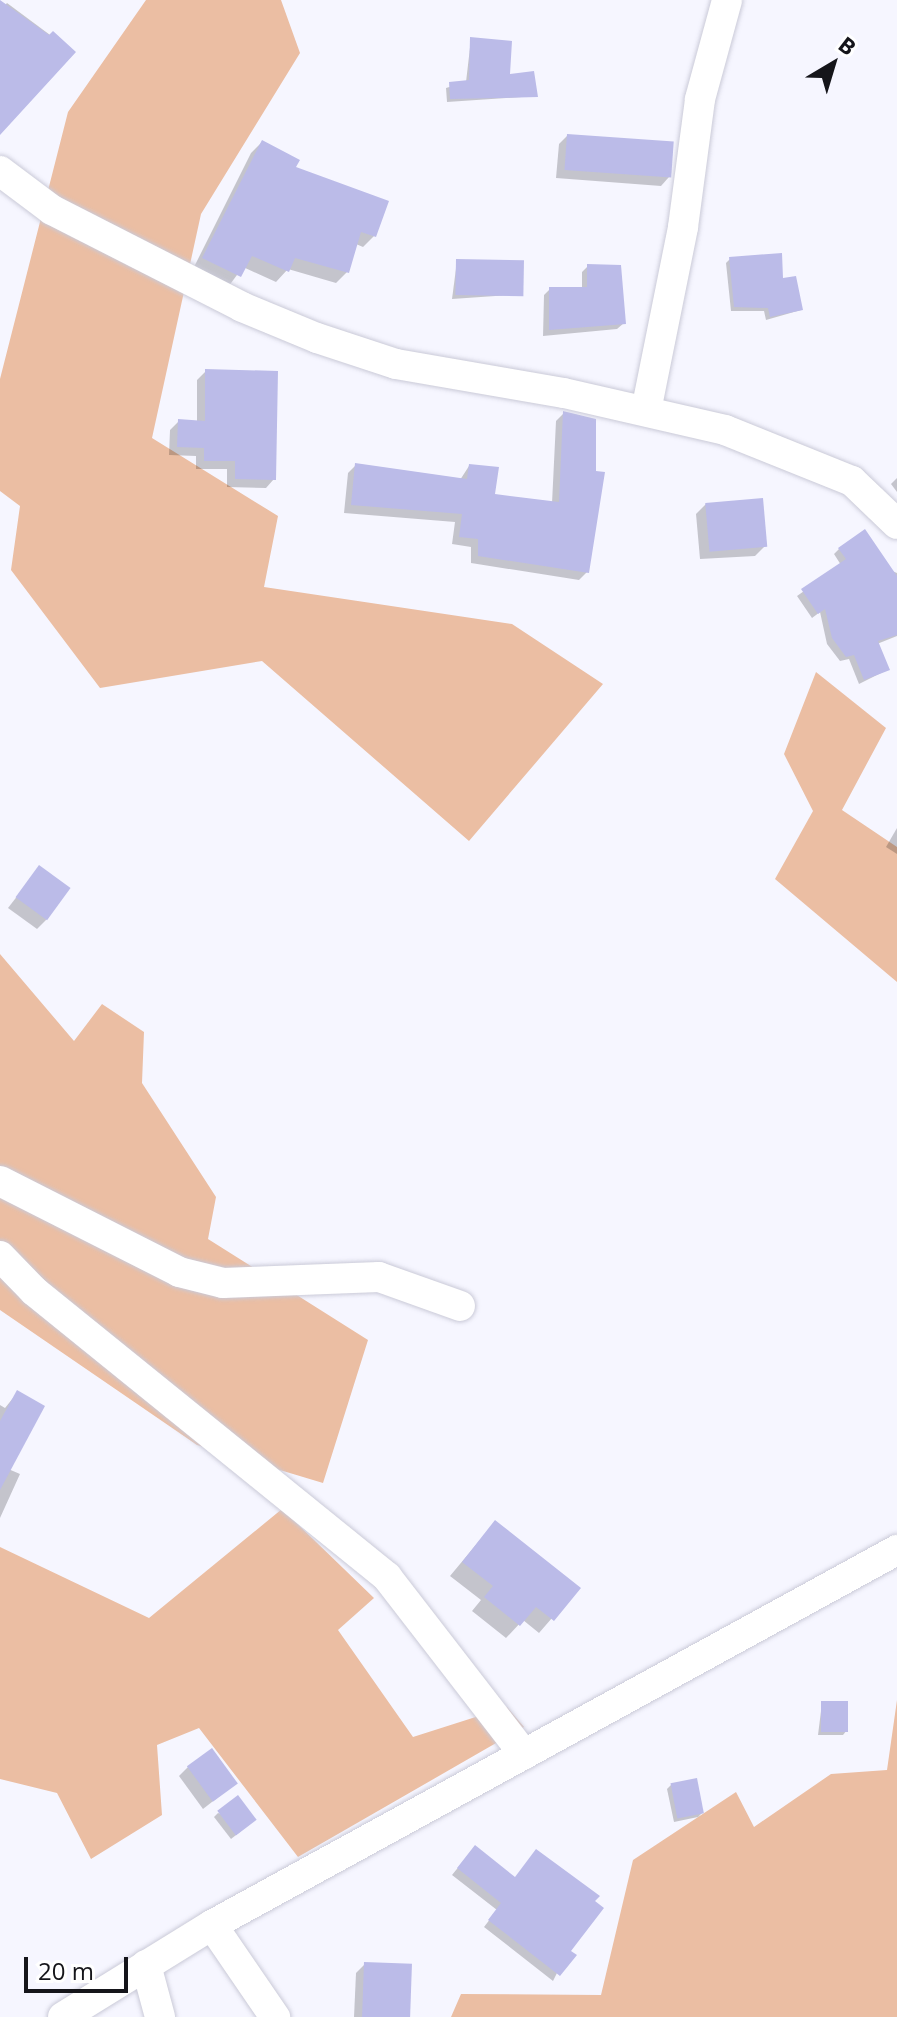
<!DOCTYPE html>
<html>
<head>
<meta charset="utf-8">
<style>
	body { margin:0 }
	#map { position:relative; width:897px; height:2017px; overflow:hidden; background:#f6f6ff; font-family:"Open Sans",sans-serif }
	div>[style] { position:absolute }
	.green>* { inset:0; background:#ebbea3 }
	.shadow>* { inset:0; background:#0003 }
	.building>* { inset:0; background:#bbbbe8; transform-origin:0 0 }
	.roads { filter:drop-shadow(0 0 2px #cacad8) drop-shadow(0 0 2px #cacad8) }
	.street>* { height:30px; margin:-15px; padding:0 15px; transform-origin:15px; border-radius:15px; background:#fff }
	span { translate:-50% -50%; white-space:nowrap; text-align:center; line-height:1.15; -webkit-text-stroke:6px #fff; paint-order:stroke }
	.north { position:absolute; left:793px; top:24px; width:80px; height:80px; -webkit-text-stroke:6px #fff; paint-order:stroke; rotate:38deg; font-size:22px; font-weight:700; line-height:32px; text-align:center; color:#15151a }
	.north::after { content:''; display:block; margin:auto; width:28px; height:36px; background:#15151a; clip-path:polygon(50% 0,100% 100%,50% 72%,0 100%) }
	.scale { position:absolute; left:24px; top:1957px; width:104px; height:36px; box-sizing:border-box; border:4px solid #15151a; border-top:0; padding-left:10px; font-size:24px; line-height:28px; white-space:nowrap; color:#15151a; -webkit-text-stroke:6px #fff; paint-order:stroke }
</style>
</head>
<body>
<div id="map">
	<div class="green">
		<i style="clip-path:polygon(146px 0,281px 0,300px 53px,201px 214px,152px 438px,278px 516px,264px 587px,512px 624px,603px 684px,469px 841px,262px 661px,100px 688px,11px 570px,20px 506px,0 491px,0 379px,68px 112px)"></i>
		<i style="clip-path:polygon(816px 672px,886px 728px,842px 810px,897px 847px,897px 982px,775px 879px,813px 811px,784px 754px)"></i>
		<i style="clip-path:polygon(0 954px,74px 1041px,102px 1004px,144px 1032px,142px 1083px,216px 1197px,208px 1239px,368px 1340px,323px 1483px,197px 1445px,0 1310px)"></i>
		<i style="clip-path:polygon(282px 1509px,374px 1598px,338px 1630px,413px 1737px,507px 1707px,524px 1727px,298px 1857px,199px 1728px,157px 1745px,162px 1815px,91px 1859px,57px 1793px,0 1779px,0 1547px,149px 1618px)"></i>
		<i style="clip-path:polygon(897px 1700px,897px 2017px,451px 2017px,461px 1994px,601px 1995px,633px 1860px,736px 1792px,754px 1827px,831px 1774px,887px 1770px)"></i>
	</div>
	<div class="shadow">
		<i style="clip-path:polygon(7px 3px,73px 52px,0 132px,0 11px)"></i>
		<i style="clip-path:polygon(471px 39px,507px 76px,536px 96px,447px 102px,446px 88px,466px 82px)"></i>
		<i style="clip-path:polygon(567px 136px,669px 177px,661px 186px,556px 178px,559px 144px)"></i>
		<i style="clip-path:polygon(262px 142px,374px 236px,363px 247px,356px 244px,347px 272px,336px 283px,288px 269px,276px 282px,243px 267px,228px 287px,193px 269px,251px 153px)"></i>
		<i style="clip-path:polygon(730px 259px,781px 281px,801px 310px,766px 320px,764px 311px,731px 311px,726px 263px)"></i>
		<i style="clip-path:polygon(457px 261px,523px 294px,452px 299px)"></i>
		<i style="clip-path:polygon(588px 266px,624px 323px,617px 329px,543px 336px,544px 295px,550px 289px,582px 289px,582px 272px)"></i>
		<i style="clip-path:polygon(206px 371px,274px 479px,266px 488px,227px 487px,227px 469px,196px 469px,196px 456px,169px 455px,170px 430px,179px 421px,197px 422px,197px 380px)"></i>
		<i style="clip-path:polygon(564px 413px,587px 572px,579px 580px,471px 563px,471px 547px,452px 544px,455px 522px,344px 513px,348px 473px,356px 465px,460px 480px,469px 466px,493px 496px,552px 503px,556px 421px)"></i>
		<i style="clip-path:polygon(897px 478px,897px 492px,891px 484px)"></i>
		<i style="clip-path:polygon(706px 504px,764px 547px,755px 556px,700px 559px,696px 514px)"></i>
		<i style="clip-path:polygon(839px 549px,897px 573px,897px 636px,877px 644px,887px 670px,859px 684px,849px 659px,840px 661px,827px 644px,820px 612px,812px 618px,797px 596px,841px 565px,834px 554px)"></i>
		<i style="clip-path:polygon(897px 828px,897px 854px,886px 847px)"></i>
		<i style="clip-path:polygon(39px 868px,46px 920px,37px 929px,8px 908px)"></i>
		<i style="clip-path:polygon(17px 1393px,6px 1468px,20px 1474px,0 1518px,0 1405px,5px 1408px)"></i>
		<i style="clip-path:polygon(495px 1522px,578px 1588px,539px 1633px,523px 1620px,506px 1638px,472px 1611px,481px 1600px,450px 1576px)"></i>
		<i style="clip-path:polygon(822px 1703px,847px 1730px,843px 1735px,818px 1735px)"></i>
		<i style="clip-path:polygon(188px 1767px,235px 1784px,203px 1809px,179px 1776px)"></i>
		<i style="clip-path:polygon(671px 1785px,702px 1813px,698px 1817px,674px 1822px,667px 1789px)"></i>
		<i style="clip-path:polygon(218px 1813px,250px 1824px,231px 1839px,214px 1817px)"></i>
		<i style="clip-path:polygon(469px 1854px,514px 1879px,568px 1951px,553px 1981px,484px 1927px,497px 1910px,452px 1875px)"></i>
		<i style="clip-path:polygon(365px 1964px,406px 2017px,354px 2017px,356px 1973px)"></i>
	</div>
	<div class="building">
		<i style="clip-path:polygon(0 0,49px 35px,53px 31px,76px 52px,0 135px)"></i>
		<i style="clip-path:polygon(470px 37px,512px 41px,510px 74px,534px 71px,538px 97px,450px 99px,449px 82px,469px 80px)"></i>
		<i style="left:567px;top:134px;width:107px;height:36px;rotate:4deg"></i>
		<i style="clip-path:polygon(262px 140px,300px 160px,296px 167px,389px 201px,376px 237px,361px 232px,349px 273px,295px 258px,289px 272px,252px 256px,241px 277px,202px 258px)"></i>
		<i style="clip-path:polygon(782px 253px,783px 278px,796px 276px,803px 310px,770px 317px,768px 308px,734px 307px,729px 257px)"></i>
		<i style="left:456px;top:259px;width:68px;height:36px;rotate:1deg"></i>
		<i style="clip-path:polygon(587px 264px,621px 265px,626px 324px,549px 330px,549px 287px,587px 287px)"></i>
		<i style="clip-path:polygon(205px 369px,278px 371px,276px 480px,235px 479px,235px 461px,204px 461px,204px 448px,177px 447px,178px 419px,205px 421px)"></i>
		<i style="clip-path:polygon(563px 411px,596px 419px,596px 471px,605px 472px,589px 573px,478px 556px,478px 539px,459px 537px,462px 514px,351px 505px,355px 463px,467px 479px,469px 464px,499px 467px,495px 494px,559px 502px)"></i>
		<i style="left:763px;top:498px;width:49px;height:58px;rotate:85deg"></i>
		<i style="clip-path:polygon(865px 529px,897px 576px,897px 635px,878px 641px,890px 670px,864px 680px,854px 655px,846px 657px,832px 638px,825px 609px,818px 614px,801px 589px,846px 559px,838px 548px)"></i>
		<i style="left:39px;top:865px;width:39px;height:40px;rotate:36deg"></i>
		<i style="clip-path:polygon(17px 1390px,45px 1406px,0 1490px,0 1421px)"></i>
		<i style="clip-path:polygon(495px 1520px,581px 1588px,554px 1621px,536px 1607px,520px 1626px,484px 1597px,493px 1586px,462px 1562px)"></i>
		<i style="left:821px;top:1701px;width:27px;height:31px"></i>
		<i style="left:212px;top:1748px;width:44px;height:31px;rotate:54deg"></i>
		<i style="left:697px;top:1778px;width:36px;height:27px;rotate:79deg"></i>
		<i style="left:238px;top:1795px;width:31px;height:26px;rotate:53deg"></i>
		<i style="clip-path:polygon(475px 1845px,515px 1877px,536px 1849px,600px 1896px,595px 1901px,604px 1908px,571px 1951px,577px 1955px,560px 1976px,488px 1920px,501px 1903px,457px 1868px)"></i>
		<i style="left:364px;top:1962px;width:48px;height:55px;rotate:2deg"></i>
	</div>
	<div class="roads">
		<div class="street">
			<i style="left:0;top:171px;width:65px;rotate:36.9deg"></i>
			<i style="left:52px;top:210px;width:213px;rotate:27deg"></i>
			<i style="left:242px;top:307px;width:81px;rotate:22.5deg"></i>
			<i style="left:317px;top:338px;width:83px;rotate:18.2deg"></i>
			<i style="left:396px;top:364px;width:170px;rotate:9.8deg"></i>
			<i style="left:564px;top:393px;width:165px;rotate:12.9deg"></i>
			<i style="left:725px;top:430px;width:137px;rotate:21.9deg"></i>
			<i style="left:852px;top:481px;width:62px;rotate:43.7deg"></i>
			<i style="left:646px;top:411px;width:188px;rotate:-78.6deg"></i>
			<i style="left:683px;top:227px;width:129px;rotate:-82.4deg"></i>
			<i style="left:700px;top:99px;width:103px;rotate:-74.7deg"></i>
			<i style="left:0;top:1181px;width:201px;rotate:26.9deg"></i>
			<i style="left:179px;top:1272px;width:45px;rotate:14deg"></i>
			<i style="left:223px;top:1283px;width:156px;rotate:-2.2deg"></i>
			<i style="left:379px;top:1277px;width:86px;rotate:19.7deg"></i>
			<i style="left:0;top:1256px;width:49px;rotate:45.8deg"></i>
			<i style="left:34px;top:1291px;width:454px;rotate:39deg"></i>
			<i style="left:387px;top:1577px;width:224px;rotate:52.3deg"></i>
			<i style="left:212px;top:1925px;width:112px;rotate:55.6deg"></i>
			<i style="left:146px;top:1965px;width:54px;rotate:74.9deg"></i>
			<i style="left:63px;top:2017px;width:175px;rotate:-31.7deg"></i>
			<i style="left:212px;top:1925px;width:781px;rotate:-28.7deg"></i>
		</div>
	</div>
	<div class="north">B</div>
	<div class="scale">20 m</div>
</div>
</body>
</html>
